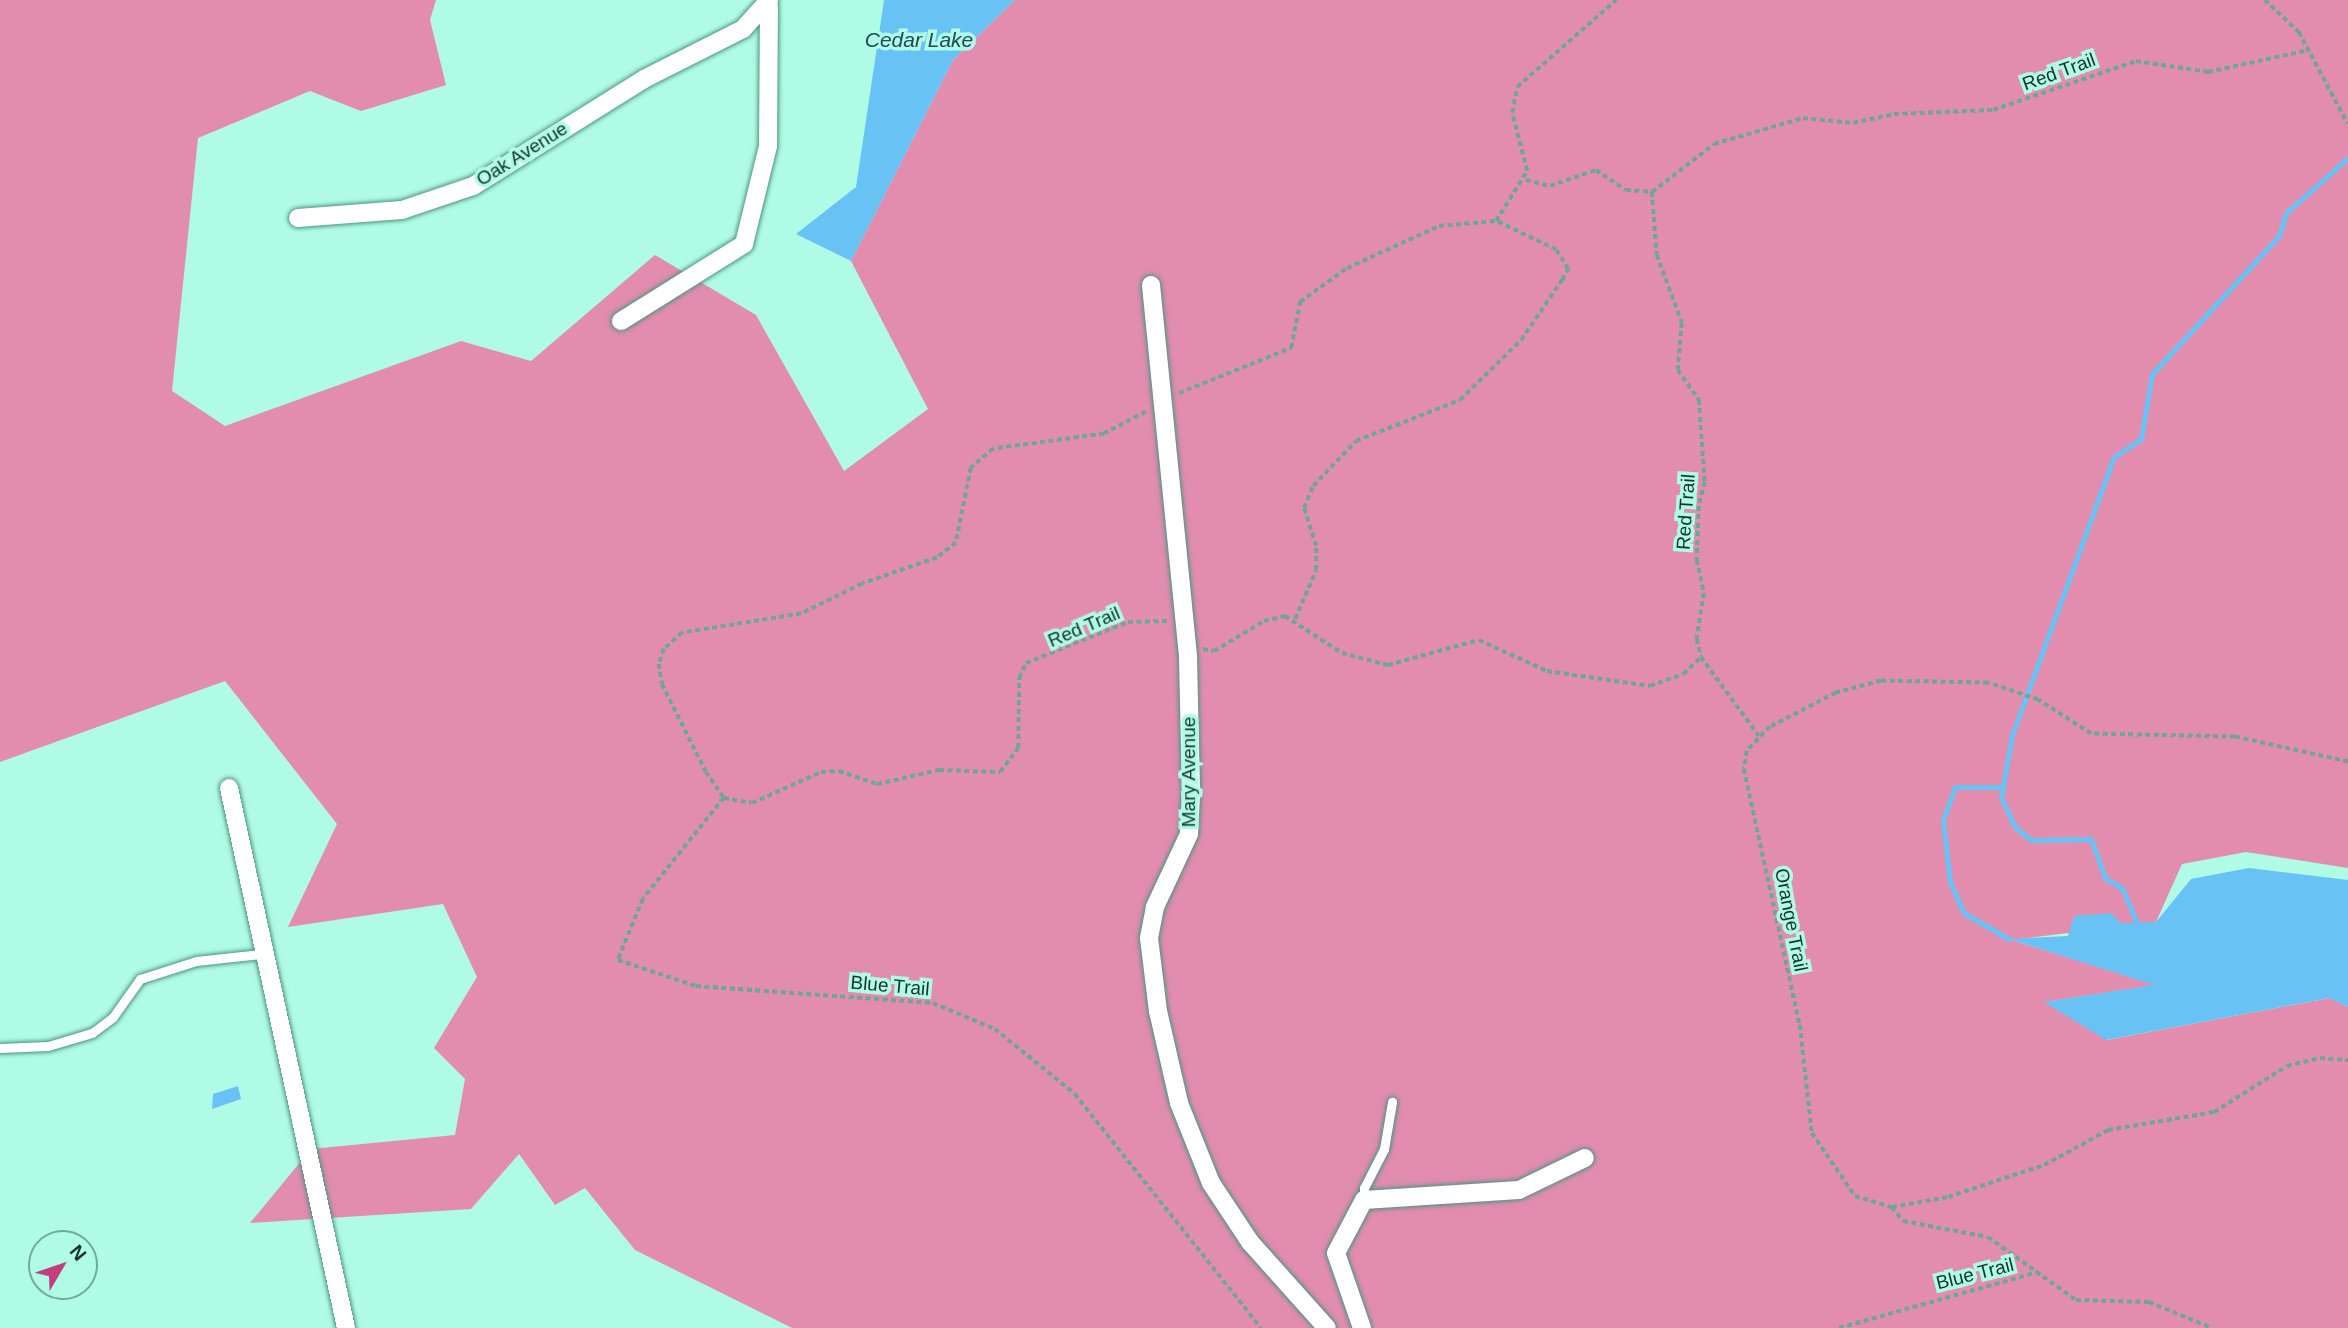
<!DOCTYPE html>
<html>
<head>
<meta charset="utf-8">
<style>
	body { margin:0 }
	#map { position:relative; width:2348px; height:1328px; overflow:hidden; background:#b0fbe5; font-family:Arial,sans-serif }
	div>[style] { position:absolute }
	.forest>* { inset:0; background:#e28cae }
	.water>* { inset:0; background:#68c2f4 }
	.stream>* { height:5px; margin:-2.5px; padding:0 2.5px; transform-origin:2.5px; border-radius:2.5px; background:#68c2f4 }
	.path>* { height:3.5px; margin-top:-1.75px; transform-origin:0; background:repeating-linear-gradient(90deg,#6ea696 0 5px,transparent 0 8.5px) }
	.roads { filter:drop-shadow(0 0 2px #4c9582) drop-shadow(0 0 2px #4c9582) }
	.service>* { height:9px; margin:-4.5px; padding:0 4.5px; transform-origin:4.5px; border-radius:4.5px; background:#fff }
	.minor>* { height:18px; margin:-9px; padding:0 9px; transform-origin:9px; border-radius:9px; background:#fff }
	span { translate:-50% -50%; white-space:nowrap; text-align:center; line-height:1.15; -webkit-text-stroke:7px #b0fbe5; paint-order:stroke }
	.street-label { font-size:19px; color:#16342d }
	.water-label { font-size:21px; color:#21485d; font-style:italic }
	.north { position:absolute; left:28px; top:1230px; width:70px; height:70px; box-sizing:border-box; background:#b0fbe5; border:2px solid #72ab9b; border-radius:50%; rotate:51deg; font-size:19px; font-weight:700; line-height:28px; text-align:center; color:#16342d }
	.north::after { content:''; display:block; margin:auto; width:24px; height:32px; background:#c43e7f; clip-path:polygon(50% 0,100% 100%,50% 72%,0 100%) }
</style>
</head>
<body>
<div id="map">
	<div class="forest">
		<i style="clip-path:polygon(0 0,436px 0,430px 20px,446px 85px,361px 111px,310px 91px,198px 138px,172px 391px,225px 426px,461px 341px,531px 361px,655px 255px,756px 315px,844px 471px,928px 409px,851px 261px,953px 60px,1015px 0,2348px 0,2348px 868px,2246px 852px,2182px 864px,2156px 922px,2012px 940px,2156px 985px,2045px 1002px,2107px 1040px,2329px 998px,2348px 1007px,2348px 1328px,792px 1328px,635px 1250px,585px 1188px,555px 1205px,519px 1154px,471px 1209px,250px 1223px,311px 1149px,455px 1135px,465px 1079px,434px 1048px,477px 977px,443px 904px,288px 927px,337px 824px,225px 681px,0 762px)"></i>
	</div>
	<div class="water">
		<i style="clip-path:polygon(884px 0,1015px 0,953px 60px,851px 261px,796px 234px,856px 187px)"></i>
		<i style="clip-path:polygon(2249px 868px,2348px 880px,2348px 1007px,2329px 998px,2106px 1040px,2044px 1002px,2154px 985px,2009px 939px,2068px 936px,2074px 916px,2111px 913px,2121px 923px,2156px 922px,2191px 879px)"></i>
		<i style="clip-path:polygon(238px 1086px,241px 1099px,212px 1109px,213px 1094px)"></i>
	</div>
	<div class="stream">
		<i style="left:2003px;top:787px;width:48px;rotate:180deg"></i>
		<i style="left:1955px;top:787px;width:35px;rotate:110deg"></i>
		<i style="left:1943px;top:820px;width:62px;rotate:83.6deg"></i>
		<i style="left:1950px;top:882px;width:34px;rotate:66deg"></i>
		<i style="left:1964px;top:913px;width:52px;rotate:30deg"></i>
		<i style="left:2137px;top:923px;width:38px;rotate:-113deg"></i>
		<i style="left:2122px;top:888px;width:20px;rotate:-150deg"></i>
		<i style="left:2105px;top:878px;width:41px;rotate:-109.7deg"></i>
		<i style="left:2091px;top:839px;width:60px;rotate:179deg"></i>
		<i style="left:2031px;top:840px;width:21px;rotate:-141deg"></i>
		<i style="left:2015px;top:827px;width:33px;rotate:-115deg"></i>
		<i style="left:2001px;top:797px;width:63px;rotate:-79.9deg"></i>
		<i style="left:2012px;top:735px;width:296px;rotate:-69.9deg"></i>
		<i style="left:2114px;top:457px;width:32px;rotate:-34deg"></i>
		<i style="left:2141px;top:439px;width:66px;rotate:-80.4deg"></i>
		<i style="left:2152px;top:374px;width:188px;rotate:-47.4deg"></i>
		<i style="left:2279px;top:236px;width:24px;rotate:-73deg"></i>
		<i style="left:2286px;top:213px;width:83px;rotate:-41.6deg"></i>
	</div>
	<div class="path">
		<i style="left:2265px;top:0;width:47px;rotate:43.3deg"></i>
		<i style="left:2299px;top:32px;width:104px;rotate:62deg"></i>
		<i style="left:1526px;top:180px;width:25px;rotate:14deg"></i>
		<i style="left:1550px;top:186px;width:49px;rotate:-19.2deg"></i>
		<i style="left:1596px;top:170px;width:36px;rotate:34deg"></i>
		<i style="left:1626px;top:190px;width:26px;rotate:4deg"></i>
		<i style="left:1652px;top:192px;width:78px;rotate:-37.7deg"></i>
		<i style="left:1714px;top:144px;width:93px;rotate:-16.3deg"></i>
		<i style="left:1803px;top:118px;width:50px;rotate:5.7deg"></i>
		<i style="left:1853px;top:123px;width:42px;rotate:-12.4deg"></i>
		<i style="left:1894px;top:114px;width:99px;rotate:-2.3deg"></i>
		<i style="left:1993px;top:110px;width:151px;rotate:-18.9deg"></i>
		<i style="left:2136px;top:61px;width:73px;rotate:8.7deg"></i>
		<i style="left:2208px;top:72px;width:103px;rotate:-12.3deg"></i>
		<i style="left:1652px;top:192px;width:63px;rotate:85.5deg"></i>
		<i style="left:1657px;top:255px;width:72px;rotate:69.8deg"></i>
		<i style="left:1682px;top:323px;width:47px;rotate:94.9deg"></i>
		<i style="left:1678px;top:370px;width:37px;rotate:55deg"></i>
		<i style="left:1699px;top:400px;width:82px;rotate:85.8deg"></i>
		<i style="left:1705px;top:482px;width:25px;rotate:104deg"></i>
		<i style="left:1699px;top:506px;width:54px;rotate:92.1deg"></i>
		<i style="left:1697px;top:560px;width:34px;rotate:78deg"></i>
		<i style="left:1704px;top:593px;width:47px;rotate:98.7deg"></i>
		<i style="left:1697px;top:639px;width:18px;rotate:77deg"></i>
		<i style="left:1701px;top:657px;width:98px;rotate:53.7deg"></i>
		<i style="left:1179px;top:393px;width:121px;rotate:-21.9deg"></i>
		<i style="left:1291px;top:348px;width:47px;rotate:-78.9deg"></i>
		<i style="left:1300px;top:302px;width:58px;rotate:-35.9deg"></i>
		<i style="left:1347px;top:268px;width:101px;rotate:-24.5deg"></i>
		<i style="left:1439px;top:226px;width:57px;rotate:-5deg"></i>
		<i style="left:1496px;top:221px;width:59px;rotate:-58.2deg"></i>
		<i style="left:1527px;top:171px;width:60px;rotate:-104.5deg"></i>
		<i style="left:1512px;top:113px;width:26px;rotate:-79deg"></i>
		<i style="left:1517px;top:87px;width:132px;rotate:-41.3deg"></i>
		<i style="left:1146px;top:412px;width:47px;rotate:152.4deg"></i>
		<i style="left:1104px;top:434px;width:112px;rotate:172.3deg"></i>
		<i style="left:993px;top:449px;width:29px;rotate:139deg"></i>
		<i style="left:971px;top:468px;width:76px;rotate:101.3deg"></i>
		<i style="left:956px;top:543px;width:24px;rotate:142deg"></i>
		<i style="left:937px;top:558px;width:79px;rotate:160.9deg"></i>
		<i style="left:862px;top:584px;width:68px;rotate:153.8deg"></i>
		<i style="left:801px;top:614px;width:121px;rotate:170.9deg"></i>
		<i style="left:682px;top:633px;width:24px;rotate:138deg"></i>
		<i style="left:664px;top:649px;width:16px;rotate:108deg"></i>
		<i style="left:659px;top:664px;width:20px;rotate:81deg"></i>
		<i style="left:662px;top:684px;width:98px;rotate:63.4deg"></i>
		<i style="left:706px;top:772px;width:32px;rotate:55deg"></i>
		<i style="left:724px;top:798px;width:28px;rotate:10deg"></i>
		<i style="left:752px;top:803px;width:76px;rotate:-24.2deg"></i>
		<i style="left:821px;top:772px;width:18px;rotate:-3deg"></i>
		<i style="left:839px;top:771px;width:40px;rotate:18.9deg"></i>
		<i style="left:877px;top:784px;width:64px;rotate:-12.7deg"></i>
		<i style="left:939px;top:770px;width:61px;rotate:1.9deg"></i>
		<i style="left:1000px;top:772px;width:30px;rotate:-53deg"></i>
		<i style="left:1018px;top:748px;width:70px;rotate:-89.2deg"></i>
		<i style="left:1019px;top:678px;width:17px;rotate:-65deg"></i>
		<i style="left:1026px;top:663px;width:110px;rotate:-21.9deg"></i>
		<i style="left:1128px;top:622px;width:40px;rotate:-1.4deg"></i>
		<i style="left:1295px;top:619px;width:53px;rotate:-66.8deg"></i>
		<i style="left:1316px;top:570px;width:24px;rotate:-90deg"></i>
		<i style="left:1316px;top:546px;width:40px;rotate:-108deg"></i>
		<i style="left:1304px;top:508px;width:24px;rotate:-68deg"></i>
		<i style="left:1313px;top:486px;width:62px;rotate:-46.3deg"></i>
		<i style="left:1356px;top:441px;width:112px;rotate:-21.5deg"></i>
		<i style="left:1460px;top:400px;width:86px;rotate:-44.5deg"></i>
		<i style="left:1521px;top:340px;width:73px;rotate:-55.7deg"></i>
		<i style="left:1562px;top:280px;width:13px;rotate:-61deg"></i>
		<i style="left:1568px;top:269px;width:22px;rotate:-122deg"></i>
		<i style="left:1556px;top:250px;width:67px;rotate:-154.2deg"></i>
		<i style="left:1203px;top:649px;width:11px;rotate:10deg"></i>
		<i style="left:1214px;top:651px;width:58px;rotate:-31deg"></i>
		<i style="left:1264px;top:621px;width:22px;rotate:-13deg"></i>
		<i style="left:1285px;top:616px;width:68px;rotate:33deg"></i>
		<i style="left:1342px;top:653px;width:48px;rotate:14.6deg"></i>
		<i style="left:1388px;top:665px;width:94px;rotate:-15.4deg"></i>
		<i style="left:1479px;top:640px;width:75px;rotate:24.5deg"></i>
		<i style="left:1547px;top:671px;width:104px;rotate:8.3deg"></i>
		<i style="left:1650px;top:686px;width:35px;rotate:-20deg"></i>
		<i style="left:1683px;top:674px;width:25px;rotate:-43deg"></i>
		<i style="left:2348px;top:762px;width:116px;rotate:-167.5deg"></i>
		<i style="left:2235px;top:737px;width:144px;rotate:-178.8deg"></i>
		<i style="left:2091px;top:734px;width:63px;rotate:-147.3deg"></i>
		<i style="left:2038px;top:700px;width:53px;rotate:-161.2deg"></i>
		<i style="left:1988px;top:683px;width:107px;rotate:-178.9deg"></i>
		<i style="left:1881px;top:681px;width:47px;rotate:165.1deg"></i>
		<i style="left:1836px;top:693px;width:74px;rotate:152.7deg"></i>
		<i style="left:1770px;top:727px;width:33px;rotate:134deg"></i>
		<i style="left:1747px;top:751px;width:18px;rotate:99deg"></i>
		<i style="left:1744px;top:769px;width:262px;rotate:77.7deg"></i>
		<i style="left:1800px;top:1025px;width:109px;rotate:83.7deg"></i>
		<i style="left:1812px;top:1133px;width:76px;rotate:55.7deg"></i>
		<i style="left:1855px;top:1196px;width:39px;rotate:17deg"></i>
		<i style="left:1892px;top:1207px;width:57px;rotate:-10.1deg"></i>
		<i style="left:1948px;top:1197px;width:101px;rotate:-18.4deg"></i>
		<i style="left:2044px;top:1165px;width:73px;rotate:-28.7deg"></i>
		<i style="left:2108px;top:1130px;width:108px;rotate:-9.6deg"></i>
		<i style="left:2214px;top:1112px;width:86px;rotate:-32.2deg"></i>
		<i style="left:2287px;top:1066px;width:34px;rotate:-14deg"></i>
		<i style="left:2320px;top:1058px;width:28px;rotate:4deg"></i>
		<i style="left:724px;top:798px;width:129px;rotate:128.7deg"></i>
		<i style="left:643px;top:899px;width:66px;rotate:112.3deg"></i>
		<i style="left:618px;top:960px;width:82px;rotate:18.4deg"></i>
		<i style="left:696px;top:986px;width:238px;rotate:4.1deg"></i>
		<i style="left:933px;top:1003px;width:67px;rotate:22.8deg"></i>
		<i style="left:995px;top:1029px;width:103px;rotate:39.1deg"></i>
		<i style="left:1075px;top:1094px;width:299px;rotate:51.5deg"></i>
		<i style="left:1892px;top:1207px;width:18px;rotate:52deg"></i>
		<i style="left:1903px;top:1221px;width:86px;rotate:10.7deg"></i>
		<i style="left:1988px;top:1237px;width:108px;rotate:35.6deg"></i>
		<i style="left:2076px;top:1300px;width:73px;rotate:1.6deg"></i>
		<i style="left:2149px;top:1302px;width:68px;rotate:22.4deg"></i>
		<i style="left:1839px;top:1328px;width:207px;rotate:-15.7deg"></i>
	</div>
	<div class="roads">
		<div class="service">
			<i style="left:0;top:1048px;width:48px;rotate:-2.4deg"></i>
			<i style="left:48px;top:1046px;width:46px;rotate:-16.5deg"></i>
			<i style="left:92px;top:1033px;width:26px;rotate:-37deg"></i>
			<i style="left:113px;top:1017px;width:47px;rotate:-54.6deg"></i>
			<i style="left:140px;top:979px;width:59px;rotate:-17.8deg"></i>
			<i style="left:196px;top:961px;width:65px;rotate:-6.1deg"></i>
			<i style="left:1364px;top:1200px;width:12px;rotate:-90deg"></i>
			<i style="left:1364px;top:1188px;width:44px;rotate:-62.9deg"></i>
			<i style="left:1384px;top:1149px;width:48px;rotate:-80.3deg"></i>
		</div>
		<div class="minor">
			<i style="left:298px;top:218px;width:104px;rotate:-4.4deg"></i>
			<i style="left:402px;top:210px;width:75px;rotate:-18.7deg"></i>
			<i style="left:473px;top:186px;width:202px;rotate:-32deg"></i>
			<i style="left:644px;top:79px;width:111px;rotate:-26.8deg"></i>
			<i style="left:743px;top:29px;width:39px;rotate:-48deg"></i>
			<i style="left:1151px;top:285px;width:375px;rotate:84.3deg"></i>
			<i style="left:1188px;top:658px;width:137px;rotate:88.7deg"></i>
			<i style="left:1191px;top:795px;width:39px;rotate:93deg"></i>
			<i style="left:1189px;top:834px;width:81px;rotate:115deg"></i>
			<i style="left:1155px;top:907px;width:32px;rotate:101deg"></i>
			<i style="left:1149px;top:938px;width:74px;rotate:83deg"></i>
			<i style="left:1158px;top:1011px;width:94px;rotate:77.1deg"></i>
			<i style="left:1179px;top:1103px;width:86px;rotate:68.2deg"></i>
			<i style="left:1211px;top:1183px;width:71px;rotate:56.5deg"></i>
			<i style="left:1250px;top:1242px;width:115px;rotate:48.2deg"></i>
			<i style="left:621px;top:321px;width:145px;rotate:-32deg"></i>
			<i style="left:744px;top:244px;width:101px;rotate:-76.2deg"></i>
			<i style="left:768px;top:146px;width:139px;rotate:-89.6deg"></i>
			<i style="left:229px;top:788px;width:553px;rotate:77.77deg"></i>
			<i style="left:1362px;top:1328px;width:79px;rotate:-109.1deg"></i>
			<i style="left:1336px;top:1253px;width:60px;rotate:-62.2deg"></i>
			<i style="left:1364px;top:1200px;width:155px;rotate:-3.7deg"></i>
			<i style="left:1519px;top:1190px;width:73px;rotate:-25.9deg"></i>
		</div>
	</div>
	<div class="street-label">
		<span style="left:2059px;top:72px;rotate:-20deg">Red Trail</span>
		<span style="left:522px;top:154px;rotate:-32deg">Oak Avenue</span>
		<span style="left:1686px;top:512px;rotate:-86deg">Red Trail</span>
		<span style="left:1084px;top:627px;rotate:-23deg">Red Trail</span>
		<span style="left:1189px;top:772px;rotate:-90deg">Mary Avenue</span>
		<span style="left:1791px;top:920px;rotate:79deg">Orange Trail</span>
		<span style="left:890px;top:986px;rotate:5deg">Blue Trail</span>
		<span style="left:1975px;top:1274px;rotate:-14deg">Blue Trail</span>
	</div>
	<div class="water-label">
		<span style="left:919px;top:40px">Cedar Lake</span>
	</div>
	<div class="north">N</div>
</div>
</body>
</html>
